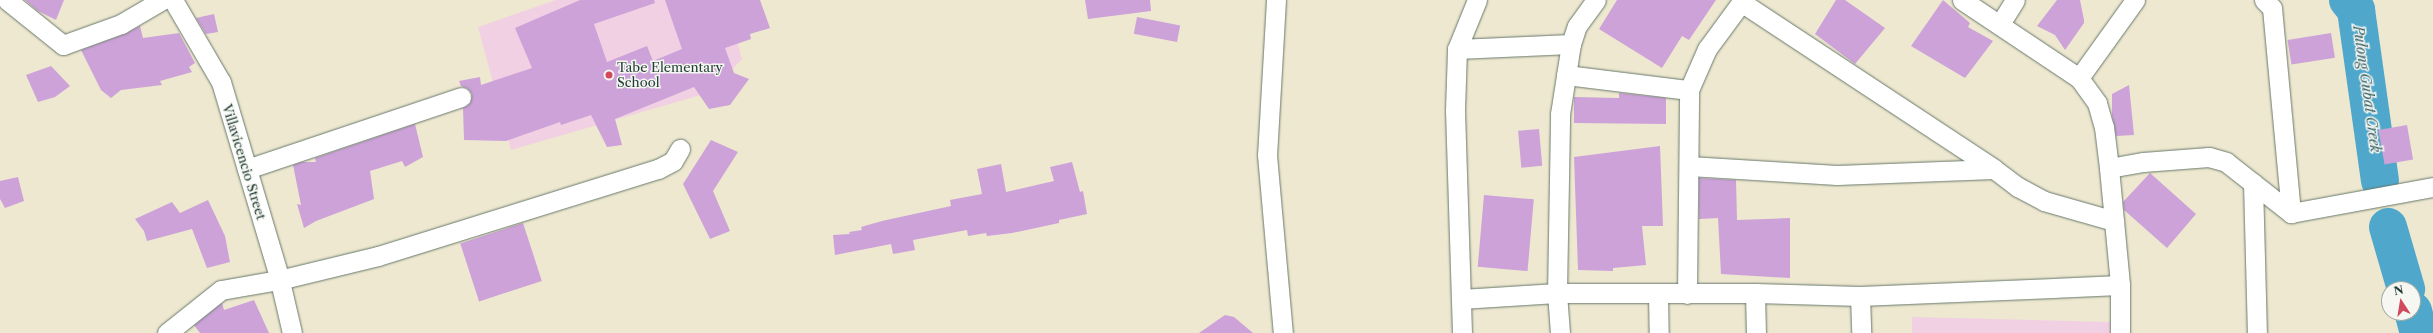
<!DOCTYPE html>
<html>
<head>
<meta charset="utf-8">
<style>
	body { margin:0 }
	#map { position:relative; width:2433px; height:333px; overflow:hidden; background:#eee8d0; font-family:"Libre Caslon Text",serif }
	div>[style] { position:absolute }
	.built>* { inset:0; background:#f1d0e3 }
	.river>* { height:38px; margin:-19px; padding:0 19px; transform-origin:19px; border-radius:19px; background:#4fa8cc }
	.building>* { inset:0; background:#cca2d9; transform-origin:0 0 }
	.roads { filter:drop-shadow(0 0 1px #67796b) drop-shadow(0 0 1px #67796b) }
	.street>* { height:19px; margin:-9.5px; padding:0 9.5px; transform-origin:9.5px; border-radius:9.5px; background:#fff }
	.dots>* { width:11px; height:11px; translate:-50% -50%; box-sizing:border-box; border:2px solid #f6f6f2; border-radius:50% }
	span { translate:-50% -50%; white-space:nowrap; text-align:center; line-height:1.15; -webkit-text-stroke:3px #f6f6f2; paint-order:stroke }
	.poi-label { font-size:13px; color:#1f3d34 }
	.left { translate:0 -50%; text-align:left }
	.street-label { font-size:13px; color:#1f3d34 }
	.water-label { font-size:14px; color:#2d5d62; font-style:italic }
	.north { position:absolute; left:2381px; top:281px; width:40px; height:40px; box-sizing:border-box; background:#f6f6f2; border:1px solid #a0aca6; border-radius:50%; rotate:348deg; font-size:11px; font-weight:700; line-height:16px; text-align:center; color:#1f3d34 }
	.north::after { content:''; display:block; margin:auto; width:14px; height:18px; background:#d1495b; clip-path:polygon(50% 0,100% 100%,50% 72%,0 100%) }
</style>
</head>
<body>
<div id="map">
	<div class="built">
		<i style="clip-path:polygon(556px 0,726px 0,742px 59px,711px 92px,511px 150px,478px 27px)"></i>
		<i style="clip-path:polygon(1912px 317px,2111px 322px,2110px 333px,1912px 333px)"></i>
	</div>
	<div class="river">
		<i style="left:2348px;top:0;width:13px;rotate:51deg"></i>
		<i style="left:2356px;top:10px;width:172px;rotate:82deg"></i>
		<i style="left:2388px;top:227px;width:65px;rotate:73.8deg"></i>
		<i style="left:2413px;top:311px;width:23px;rotate:75deg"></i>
	</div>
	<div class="building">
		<i style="clip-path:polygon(25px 0,64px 0,56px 20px,38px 11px)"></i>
		<i style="clip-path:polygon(580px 0,654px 0,655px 3px,594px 24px,607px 62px,647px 46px,653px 61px,682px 49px,665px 0,760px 0,770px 28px,750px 34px,751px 39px,725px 48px,734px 73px,749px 79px,730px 105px,709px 109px,694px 87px,615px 119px,622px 145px,607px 147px,591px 115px,561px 125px,560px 122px,506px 141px,464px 140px,463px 108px,469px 104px,472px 94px,468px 89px,461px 86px,459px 81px,480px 77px,481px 85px,532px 68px,515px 28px)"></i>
		<i style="clip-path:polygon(1085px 0,1150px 0,1151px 11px,1088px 19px)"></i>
		<i style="clip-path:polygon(1617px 0,1716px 0,1689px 40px,1682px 36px,1662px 68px,1599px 29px)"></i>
		<i style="clip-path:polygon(1836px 0,1845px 0,1885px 28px,1855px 64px,1815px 34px)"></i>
		<i style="clip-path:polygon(1943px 0,1970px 23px,1968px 27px,1993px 41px,1965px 78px,1911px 46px)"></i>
		<i style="clip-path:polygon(2057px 0,2080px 0,2084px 20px,2084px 23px,2065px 50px,2055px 35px,2037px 26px)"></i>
		<i style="clip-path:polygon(214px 14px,218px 32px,206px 34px,196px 18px)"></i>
		<i style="left:1137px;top:17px;width:44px;height:17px;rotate:11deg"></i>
		<i style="clip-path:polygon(140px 26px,143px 38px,179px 33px,195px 63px,189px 67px,192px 72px,160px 81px,162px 85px,121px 90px,111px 98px,101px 90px,81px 50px,125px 34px)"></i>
		<i style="left:2331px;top:33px;width:25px;height:44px;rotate:81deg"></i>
		<i style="clip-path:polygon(51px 66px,70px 86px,55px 97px,38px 102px,26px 75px)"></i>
		<i style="clip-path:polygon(2129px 85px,2134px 135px,2116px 136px,2112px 115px,2112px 94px)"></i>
		<i style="clip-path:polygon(1619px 93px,1666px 98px,1666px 124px,1574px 123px,1574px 97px,1619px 98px)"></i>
		<i style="clip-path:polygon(415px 124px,423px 157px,405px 167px,402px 161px,370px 171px,374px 199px,316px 221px,304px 228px,297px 204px,301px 205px,293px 165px,301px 162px,316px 162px,315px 158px)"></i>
		<i style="left:2407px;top:125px;width:35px;height:29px;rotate:80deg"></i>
		<i style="left:1539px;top:129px;width:37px;height:21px;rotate:85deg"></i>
		<i style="clip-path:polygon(711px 140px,738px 152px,713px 191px,730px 231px,710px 239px,683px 184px)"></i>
		<i style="clip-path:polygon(1660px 146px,1663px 226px,1642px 226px,1646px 265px,1613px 268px,1613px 271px,1578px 270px,1574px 157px)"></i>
		<i style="clip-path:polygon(1072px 162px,1080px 192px,1083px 191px,1087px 214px,1059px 220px,1059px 223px,1012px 233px,987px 236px,986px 233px,968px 236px,967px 230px,913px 240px,915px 250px,893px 254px,891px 244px,835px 255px,833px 235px,850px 234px,849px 232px,862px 230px,861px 227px,882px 221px,951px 206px,950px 200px,982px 194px,977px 169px,1001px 164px,1006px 192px,1054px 181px,1050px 167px)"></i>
		<i style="clip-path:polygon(2150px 173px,2196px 214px,2167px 248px,2124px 210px,2123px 202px)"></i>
		<i style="clip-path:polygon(18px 177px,24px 201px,5px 208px,0 199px,0 181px)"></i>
		<i style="clip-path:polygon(1699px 178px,1736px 180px,1737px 220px,1790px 218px,1790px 278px,1721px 274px,1718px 218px,1699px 219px)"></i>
		<i style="left:1484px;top:195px;width:50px;height:72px;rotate:5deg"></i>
		<i style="clip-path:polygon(208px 200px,225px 236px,230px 262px,207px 268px,192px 229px,147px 241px,144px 231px,135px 219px,172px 202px,180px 213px)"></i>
		<i style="left:523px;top:223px;width:61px;height:66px;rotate:72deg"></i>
		<i style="clip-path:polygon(254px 300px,269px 333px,200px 333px,194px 325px,222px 303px,224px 310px)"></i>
		<i style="clip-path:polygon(1225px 315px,1234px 317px,1253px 333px,1199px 333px)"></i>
	</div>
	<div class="roads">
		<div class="street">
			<i style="left:7px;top:0;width:72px;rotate:38.8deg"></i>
			<i style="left:63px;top:45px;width:62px;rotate:-19.9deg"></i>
			<i style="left:121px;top:24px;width:48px;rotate:-30.3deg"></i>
			<i style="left:173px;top:0;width:95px;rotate:59.7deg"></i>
			<i style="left:221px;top:82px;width:203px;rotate:73.4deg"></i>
			<i style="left:279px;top:277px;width:57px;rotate:76.9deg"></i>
			<i style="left:1276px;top:0;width:155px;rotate:93.3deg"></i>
			<i style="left:1267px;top:155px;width:179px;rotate:84.9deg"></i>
			<i style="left:1962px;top:0;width:141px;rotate:33.7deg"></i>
			<i style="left:2079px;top:78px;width:31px;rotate:54deg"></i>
			<i style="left:2097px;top:103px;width:25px;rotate:74deg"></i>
			<i style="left:2104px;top:127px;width:41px;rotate:83deg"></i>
			<i style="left:2109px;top:168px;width:118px;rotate:84.6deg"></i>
			<i style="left:2120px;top:285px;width:48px;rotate:90deg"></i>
			<i style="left:2264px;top:0;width:11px;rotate:45deg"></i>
			<i style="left:2272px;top:8px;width:206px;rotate:84.7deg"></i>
			<i style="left:1741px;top:2px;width:303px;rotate:33.4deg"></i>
			<i style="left:1994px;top:169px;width:30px;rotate:37deg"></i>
			<i style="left:2018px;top:187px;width:30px;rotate:28deg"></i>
			<i style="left:2044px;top:201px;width:73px;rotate:15.9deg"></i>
			<i style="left:2000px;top:24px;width:28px;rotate:-58deg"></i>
			<i style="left:1457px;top:49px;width:114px;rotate:-2.5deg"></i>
			<i style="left:1566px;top:75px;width:124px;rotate:7deg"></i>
			<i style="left:2079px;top:78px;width:96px;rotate:-54.3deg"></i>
			<i style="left:1689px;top:166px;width:148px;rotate:3.5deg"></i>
			<i style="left:1837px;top:175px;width:157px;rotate:-2.2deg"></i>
			<i style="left:2109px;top:168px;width:35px;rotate:-10deg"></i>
			<i style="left:2143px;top:162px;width:66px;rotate:-4.3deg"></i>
			<i style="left:2209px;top:157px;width:18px;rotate:16deg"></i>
			<i style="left:2226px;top:162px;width:83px;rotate:38.1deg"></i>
			<i style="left:2291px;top:213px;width:144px;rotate:-10.4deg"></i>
			<i style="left:247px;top:169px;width:226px;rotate:-18.6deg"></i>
			<i style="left:2253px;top:183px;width:150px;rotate:88.5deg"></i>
			<i style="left:1755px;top:293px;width:40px;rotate:88.6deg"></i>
			<i style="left:1658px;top:294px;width:39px;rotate:89deg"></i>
			<i style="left:1687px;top:294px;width:204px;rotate:-89.4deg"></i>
			<i style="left:1689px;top:90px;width:45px;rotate:-66.3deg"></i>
			<i style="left:1707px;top:49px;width:61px;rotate:-53.7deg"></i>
			<i style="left:1860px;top:296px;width:37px;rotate:88deg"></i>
			<i style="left:1461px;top:299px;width:96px;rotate:-3.6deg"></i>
			<i style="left:1557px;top:293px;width:198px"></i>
			<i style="left:1755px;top:293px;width:105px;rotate:1.6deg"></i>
			<i style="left:1860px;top:296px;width:260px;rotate:-2.4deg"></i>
			<i style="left:167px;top:333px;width:69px;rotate:-38.5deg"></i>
			<i style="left:221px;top:290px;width:59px;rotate:-9.8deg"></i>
			<i style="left:279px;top:280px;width:102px;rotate:-13.6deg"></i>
			<i style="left:378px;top:256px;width:293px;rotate:-17.3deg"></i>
			<i style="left:658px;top:169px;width:17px;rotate:-28deg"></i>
			<i style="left:673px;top:161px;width:14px;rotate:-60deg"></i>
			<i style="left:1462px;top:333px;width:223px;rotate:-91.8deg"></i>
			<i style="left:1455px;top:110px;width:61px;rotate:-88.1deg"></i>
			<i style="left:1457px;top:49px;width:53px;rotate:-67.8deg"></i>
			<i style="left:1560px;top:333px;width:40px;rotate:-94.3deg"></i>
			<i style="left:1557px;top:293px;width:179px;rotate:-89deg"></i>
			<i style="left:1560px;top:114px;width:71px;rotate:-81.1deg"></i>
			<i style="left:1571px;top:44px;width:19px;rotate:-72deg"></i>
			<i style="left:1577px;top:26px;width:32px;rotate:-54deg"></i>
		</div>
	</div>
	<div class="dots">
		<i style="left:609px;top:75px;background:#d1495b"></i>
	</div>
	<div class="poi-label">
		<span class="left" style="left:617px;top:75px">Tabe Elementary<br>School</span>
	</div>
	<div class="street-label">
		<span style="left:244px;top:162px;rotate:73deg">Villavicencio Street</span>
	</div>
	<div class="water-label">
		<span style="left:2367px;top:89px;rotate:82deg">Pulong Gubat Creek</span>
	</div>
	<div class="north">N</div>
</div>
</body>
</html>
